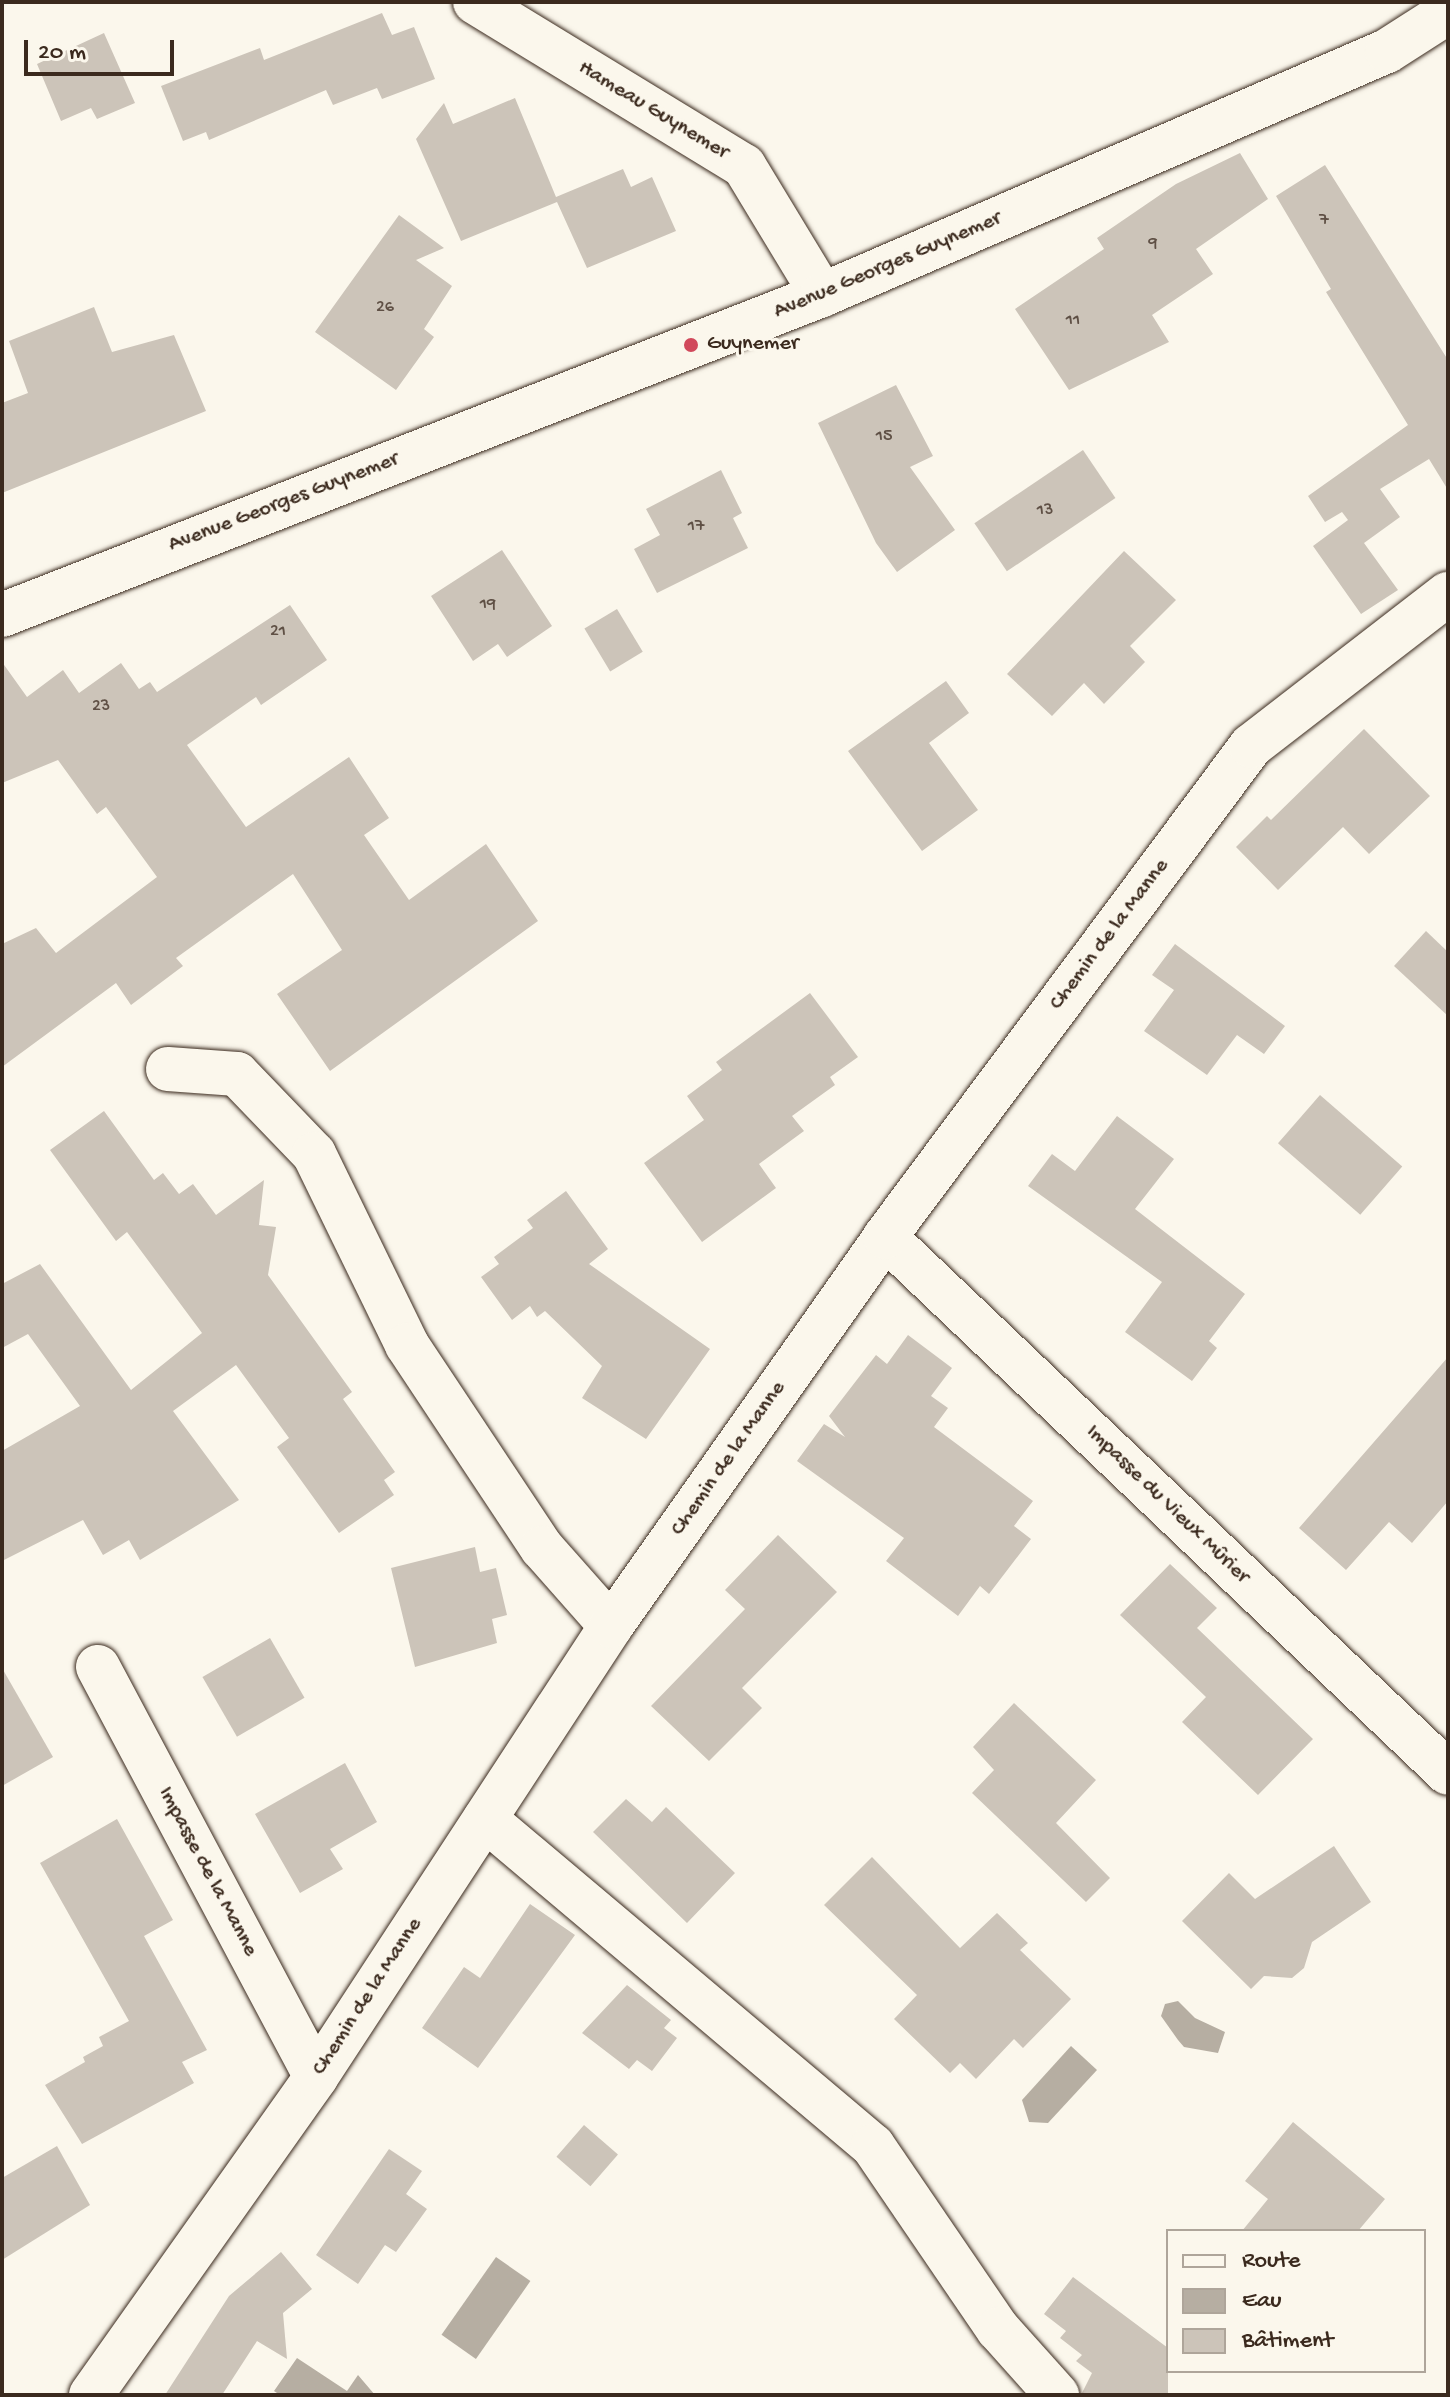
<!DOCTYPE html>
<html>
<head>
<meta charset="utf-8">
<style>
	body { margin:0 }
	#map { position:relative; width:1450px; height:2397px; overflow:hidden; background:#fbf7ec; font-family:"Gochi Hand",sans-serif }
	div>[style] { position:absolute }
	.water>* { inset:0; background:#b6aea2; transform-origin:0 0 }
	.building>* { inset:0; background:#ccc4b9; transform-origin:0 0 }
	.roads { filter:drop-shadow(0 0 2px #3b2a1e) drop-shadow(0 0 2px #3b2a1e) }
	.minor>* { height:44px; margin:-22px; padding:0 22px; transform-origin:22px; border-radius:22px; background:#fbf7ec }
	.major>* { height:44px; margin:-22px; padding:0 22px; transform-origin:22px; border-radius:22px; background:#fbf7ec }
	.dots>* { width:22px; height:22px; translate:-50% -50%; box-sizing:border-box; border:4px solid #fbf7ec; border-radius:50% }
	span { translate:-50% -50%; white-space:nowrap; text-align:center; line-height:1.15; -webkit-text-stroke:6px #fbf7ec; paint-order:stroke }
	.number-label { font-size:18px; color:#5f5045 }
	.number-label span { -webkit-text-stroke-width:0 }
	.street-label { font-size:22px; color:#3b2a1e }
	.poi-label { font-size:22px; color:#3b2a1e }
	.left { translate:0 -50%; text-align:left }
	.frame { position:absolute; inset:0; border:4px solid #3b2a1e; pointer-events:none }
	.legend { position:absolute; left:1166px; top:2229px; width:260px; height:144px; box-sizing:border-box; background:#fbf7ec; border:2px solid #aea59a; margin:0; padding:10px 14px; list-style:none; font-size:24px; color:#3b2a1e }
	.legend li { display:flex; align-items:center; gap:16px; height:40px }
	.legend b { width:40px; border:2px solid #aea59a }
	.scale { position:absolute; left:24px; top:40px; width:150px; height:36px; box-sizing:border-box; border:4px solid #3b2a1e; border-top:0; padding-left:10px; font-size:24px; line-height:28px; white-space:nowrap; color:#3b2a1e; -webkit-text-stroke:6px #fbf7ec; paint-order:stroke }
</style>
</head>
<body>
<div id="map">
	<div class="water">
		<i style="clip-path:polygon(1178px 2001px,1195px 2018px,1225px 2032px,1218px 2053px,1184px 2047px,1178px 2040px,1161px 2016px,1165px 2004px)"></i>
		<i style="clip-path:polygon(1071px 2046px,1097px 2070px,1048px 2123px,1029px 2122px,1022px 2100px)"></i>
		<i style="left:496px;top:2257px;width:42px;height:95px;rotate:35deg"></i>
		<i style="clip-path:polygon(297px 2358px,347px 2391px,358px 2375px,375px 2395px,280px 2395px,274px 2391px)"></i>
	</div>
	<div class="building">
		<i style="clip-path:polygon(382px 13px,392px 35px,414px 27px,435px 79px,382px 99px,377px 88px,333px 105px,326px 90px,209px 140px,206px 132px,183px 141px,161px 86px,260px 48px,264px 60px)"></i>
		<i style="clip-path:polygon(104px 33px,135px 103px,97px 119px,91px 108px,61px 121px,37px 64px)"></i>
		<i style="clip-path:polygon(515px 98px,556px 197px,623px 169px,631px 187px,652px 177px,676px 231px,587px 268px,557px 202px,461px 241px,416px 139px,444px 103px,453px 124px)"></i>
		<i style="clip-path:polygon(1240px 153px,1268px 199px,1196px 249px,1213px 274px,1152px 315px,1169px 342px,1069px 390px,1015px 309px,1104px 249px,1097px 238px,1176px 184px)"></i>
		<i style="clip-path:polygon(1325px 165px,1448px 360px,1448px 490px,1429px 459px,1380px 489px,1400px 517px,1364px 543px,1398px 590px,1361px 614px,1313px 546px,1348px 520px,1342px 512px,1325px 522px,1308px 496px,1408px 425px,1326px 292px,1331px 289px,1276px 196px)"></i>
		<i style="clip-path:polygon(399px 215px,444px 248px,416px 260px,452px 286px,424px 329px,434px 337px,396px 390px,315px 332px)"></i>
		<i style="clip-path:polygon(94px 307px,112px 352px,174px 335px,206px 411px,2px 493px,2px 403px,28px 393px,9px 341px)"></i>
		<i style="clip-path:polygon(896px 385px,933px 456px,910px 467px,955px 530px,897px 572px,876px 543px,818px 423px)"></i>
		<i style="left:1083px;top:450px;width:58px;height:131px;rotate:56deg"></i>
		<i style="clip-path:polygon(721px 470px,742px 513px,733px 518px,748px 548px,657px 593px,634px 549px,660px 535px,646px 509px)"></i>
		<i style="clip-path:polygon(502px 550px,552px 626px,507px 657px,498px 644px,473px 661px,431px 596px)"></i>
		<i style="clip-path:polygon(1124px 551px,1176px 600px,1130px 646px,1145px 662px,1104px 704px,1084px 683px,1052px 716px,1007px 674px)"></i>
		<i style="clip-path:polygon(290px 605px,327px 660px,261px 705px,256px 697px,187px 745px,246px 827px,349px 757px,389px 818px,364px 835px,409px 900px,486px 844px,538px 921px,330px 1071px,277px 994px,342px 950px,293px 874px,176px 958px,183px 966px,131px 1005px,116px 983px,2px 1067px,2px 944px,36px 928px,56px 953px,157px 877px,106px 807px,97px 814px,58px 760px,2px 783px,2px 662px,27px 697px,63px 670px,79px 693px,121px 663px,139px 689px,150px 682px,157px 692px)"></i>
		<i style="left:617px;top:609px;width:50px;height:38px;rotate:59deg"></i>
		<i style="clip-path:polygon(946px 681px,969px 713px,929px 743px,978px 810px,922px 851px,848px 751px)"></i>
		<i style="clip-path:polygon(1364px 729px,1430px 796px,1369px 854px,1343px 827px,1278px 890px,1236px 847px,1267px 816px,1271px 820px)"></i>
		<i style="clip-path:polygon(1426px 931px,1448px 952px,1448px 1016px,1394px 966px)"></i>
		<i style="clip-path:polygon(1175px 944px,1285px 1026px,1264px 1054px,1237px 1035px,1207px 1075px,1144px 1031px,1174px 990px,1152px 975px)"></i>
		<i style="clip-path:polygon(810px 993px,858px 1057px,830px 1077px,835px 1085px,792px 1116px,804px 1131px,759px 1164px,776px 1188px,702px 1242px,644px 1163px,704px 1120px,687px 1096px,722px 1070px,716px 1062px)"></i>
		<i style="left:1320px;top:1095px;width:109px;height:64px;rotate:41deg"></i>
		<i style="clip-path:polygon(104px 1111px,154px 1180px,163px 1173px,179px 1194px,193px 1184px,216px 1215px,264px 1180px,259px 1225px,276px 1227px,268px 1275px,352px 1392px,343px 1399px,395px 1472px,384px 1480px,394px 1495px,339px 1533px,277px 1447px,289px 1438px,236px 1365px,173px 1411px,239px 1500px,140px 1560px,129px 1540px,103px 1555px,83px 1520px,2px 1561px,2px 1451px,80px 1406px,28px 1334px,2px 1348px,2px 1284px,40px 1264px,131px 1390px,202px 1333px,127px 1232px,116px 1241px,50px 1150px)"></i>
		<i style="clip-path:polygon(1117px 1116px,1174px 1159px,1135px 1209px,1245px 1294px,1209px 1341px,1217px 1348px,1192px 1381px,1125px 1332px,1162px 1282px,1028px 1186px,1052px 1154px,1075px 1171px)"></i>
		<i style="clip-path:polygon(566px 1191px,608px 1249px,589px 1264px,710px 1349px,646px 1439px,582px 1398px,602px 1366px,545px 1311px,537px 1317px,530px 1306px,512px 1320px,481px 1277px,499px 1264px,494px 1257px,533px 1228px,527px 1220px)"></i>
		<i style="clip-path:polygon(908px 1335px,952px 1368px,931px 1396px,948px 1408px,934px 1427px,1033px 1501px,1014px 1526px,1031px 1539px,989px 1594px,980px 1586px,958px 1616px,886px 1561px,904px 1538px,797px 1461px,824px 1424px,845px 1437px,829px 1416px,876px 1355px,887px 1364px)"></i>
		<i style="clip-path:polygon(1448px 1357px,1448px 1501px,1412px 1543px,1389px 1522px,1346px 1570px,1299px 1528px)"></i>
		<i style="clip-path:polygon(778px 1535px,837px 1592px,742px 1688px,762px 1708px,709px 1761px,651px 1706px,745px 1609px,725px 1590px)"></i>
		<i style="clip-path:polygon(475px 1547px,480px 1572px,496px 1568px,507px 1615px,492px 1619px,497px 1643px,415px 1667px,391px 1568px)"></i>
		<i style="clip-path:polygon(1170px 1564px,1217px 1608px,1197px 1628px,1313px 1739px,1258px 1795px,1182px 1722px,1206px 1697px,1120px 1615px)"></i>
		<i style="left:270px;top:1638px;width:69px;height:78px;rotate:60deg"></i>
		<i style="clip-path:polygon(2px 1668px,53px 1757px,2px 1786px)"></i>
		<i style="clip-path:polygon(1014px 1703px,1096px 1780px,1056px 1823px,1110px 1878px,1086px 1902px,972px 1793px,994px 1770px,973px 1747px)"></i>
		<i style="clip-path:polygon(345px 1763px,377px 1822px,330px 1849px,343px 1869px,300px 1893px,255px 1814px)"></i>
		<i style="clip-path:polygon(626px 1799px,652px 1822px,666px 1807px,735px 1873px,687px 1923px,593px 1832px)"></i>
		<i style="clip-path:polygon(117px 1819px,173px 1920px,144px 1936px,207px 2050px,182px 2062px,194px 2083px,82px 2144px,45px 2085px,85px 2062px,83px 2057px,103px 2046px,99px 2037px,129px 2021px,40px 1863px)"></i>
		<i style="clip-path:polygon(1334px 1846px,1371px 1902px,1312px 1942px,1304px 1968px,1292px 1978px,1264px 1976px,1251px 1989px,1182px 1921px,1229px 1873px,1255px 1899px)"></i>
		<i style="clip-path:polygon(872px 1857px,960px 1948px,997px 1913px,1028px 1943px,1020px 1950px,1071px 1999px,1023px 2048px,1014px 2039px,976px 2079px,960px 2063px,950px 2073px,894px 2019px,917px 1995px,824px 1905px)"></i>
		<i style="clip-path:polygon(530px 1904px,575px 1935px,478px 2068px,422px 2028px,464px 1967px,480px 1978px)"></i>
		<i style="clip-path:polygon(627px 1985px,671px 2020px,664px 2028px,677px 2038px,652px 2071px,637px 2060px,629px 2069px,582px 2033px)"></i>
		<i style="clip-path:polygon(1293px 2122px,1385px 2199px,1358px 2231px,1242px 2231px,1268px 2199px,1245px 2181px)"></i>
		<i style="left:584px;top:2125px;width:45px;height:42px;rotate:41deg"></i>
		<i style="clip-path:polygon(57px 2146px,90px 2205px,2px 2260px,2px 2178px)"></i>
		<i style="clip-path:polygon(389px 2149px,422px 2171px,406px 2194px,427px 2209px,396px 2252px,385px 2245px,358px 2284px,316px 2255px)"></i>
		<i style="clip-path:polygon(281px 2252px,312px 2289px,283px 2313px,287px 2359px,257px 2341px,222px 2395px,165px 2395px,229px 2296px)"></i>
		<i style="clip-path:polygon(1073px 2277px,1168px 2348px,1168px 2395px,1081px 2395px,1092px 2373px,1076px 2361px,1082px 2355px,1060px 2338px,1066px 2331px,1044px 2314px)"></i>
	</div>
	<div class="roads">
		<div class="minor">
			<i style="left:475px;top:2px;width:315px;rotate:31.4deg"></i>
			<i style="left:744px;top:166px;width:151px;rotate:58.8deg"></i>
			<i style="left:168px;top:1069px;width:69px;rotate:4.1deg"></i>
			<i style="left:237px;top:1074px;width:111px;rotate:46.1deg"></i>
			<i style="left:314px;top:1154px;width:212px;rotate:64deg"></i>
			<i style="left:407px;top:1345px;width:244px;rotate:56.4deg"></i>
			<i style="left:542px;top:1548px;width:104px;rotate:48.5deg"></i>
			<i style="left:885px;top:1237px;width:777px;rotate:43.59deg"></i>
			<i style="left:98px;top:1667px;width:464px;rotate:62deg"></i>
			<i style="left:485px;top:1819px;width:507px;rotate:40.12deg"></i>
			<i style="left:873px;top:2146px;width:222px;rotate:55.7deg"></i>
			<i style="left:998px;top:2329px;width:89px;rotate:48.2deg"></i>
			<i style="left:91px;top:2395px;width:390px;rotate:-54.7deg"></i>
			<i style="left:316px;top:2077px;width:539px;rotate:-56.81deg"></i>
			<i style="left:611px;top:1626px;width:476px;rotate:-54.8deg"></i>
			<i style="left:885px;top:1237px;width:612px;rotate:-53.3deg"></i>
			<i style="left:1251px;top:746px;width:249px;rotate:-37.7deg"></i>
		</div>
		<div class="major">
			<i style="left:2px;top:615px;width:880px;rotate:-21.32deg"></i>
			<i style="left:822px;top:295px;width:615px;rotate:-23.36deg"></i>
			<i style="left:1387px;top:51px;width:72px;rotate:-32.6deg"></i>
		</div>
	</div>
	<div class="dots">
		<i style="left:691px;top:345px;background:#d1495b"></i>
	</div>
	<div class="number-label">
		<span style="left:1324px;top:221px">7</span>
		<span style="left:1153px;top:244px">9</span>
		<span style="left:385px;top:308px">26</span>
		<span style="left:1073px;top:321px">11</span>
		<span style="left:884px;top:437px">15</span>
		<span style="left:1045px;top:511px">13</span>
		<span style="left:696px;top:527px">17</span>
		<span style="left:488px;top:605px">19</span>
		<span style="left:278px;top:632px">21</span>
		<span style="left:101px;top:707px">23</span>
	</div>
	<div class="street-label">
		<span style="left:653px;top:111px;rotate:31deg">Hameau Guynemer</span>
		<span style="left:888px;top:266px;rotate:-23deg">Avenue Georges Guynemer</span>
		<span style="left:284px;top:503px;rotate:-21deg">Avenue Georges Guynemer</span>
		<span style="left:1110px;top:935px;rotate:-53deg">Chemin de la Manne</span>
		<span style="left:729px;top:1459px;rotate:-55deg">Chemin de la Manne</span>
		<span style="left:1167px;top:1505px;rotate:44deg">Impasse du Vieux Mûrier</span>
		<span style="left:207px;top:1872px;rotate:62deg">Impasse de la Manne</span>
		<span style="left:368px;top:1997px;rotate:-57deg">Chemin de la Manne</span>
	</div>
	<div class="poi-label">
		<span class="left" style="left:707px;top:345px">Guynemer</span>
	</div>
	<div class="frame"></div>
	<ul class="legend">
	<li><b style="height:10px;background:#fbf7ec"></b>Route</li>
	<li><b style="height:22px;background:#b6aea2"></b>Eau</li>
	<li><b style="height:22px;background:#ccc4b9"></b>Bâtiment</li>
	</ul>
	<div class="scale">20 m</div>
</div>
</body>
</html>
